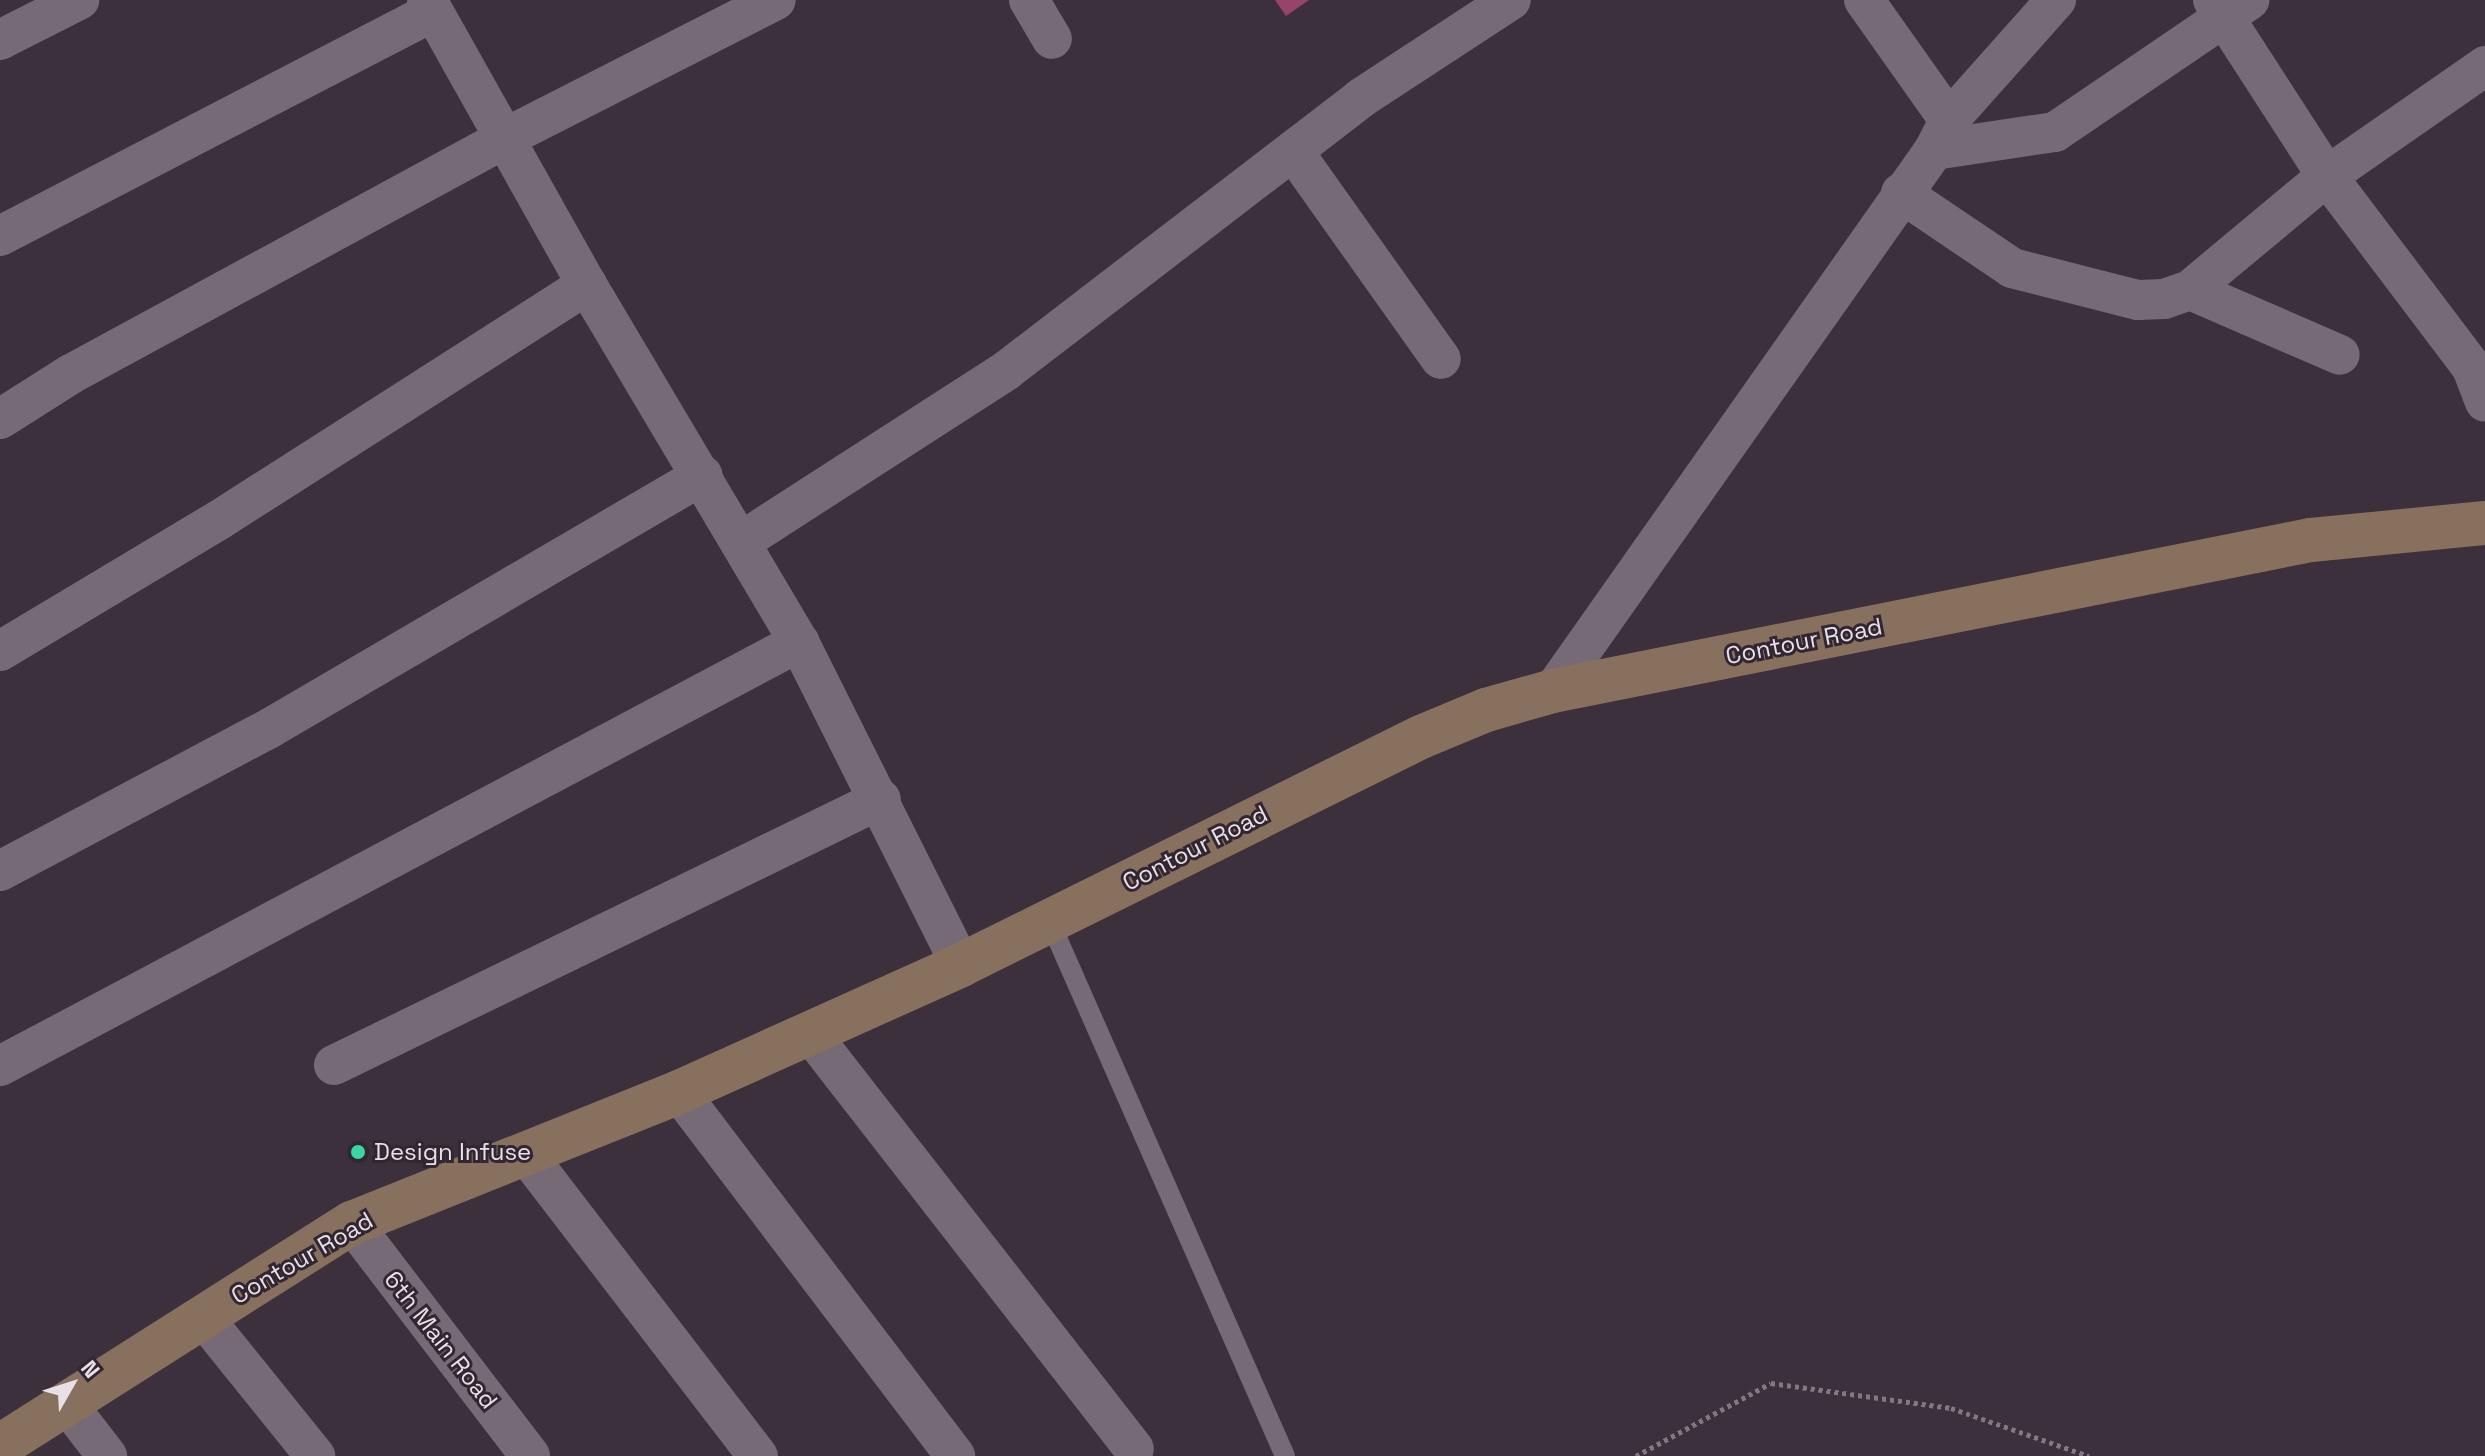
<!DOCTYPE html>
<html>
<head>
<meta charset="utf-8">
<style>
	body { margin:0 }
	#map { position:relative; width:2485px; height:1456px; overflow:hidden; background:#3c303c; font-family:"Space Grotesk",sans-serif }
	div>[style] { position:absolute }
	.building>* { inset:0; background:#974468 }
	.path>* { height:5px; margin-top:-2.5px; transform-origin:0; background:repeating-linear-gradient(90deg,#827882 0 4px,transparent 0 8px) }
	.lane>* { height:20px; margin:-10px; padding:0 10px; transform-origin:10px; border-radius:10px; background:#776a77 }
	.street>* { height:40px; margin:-20px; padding:0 20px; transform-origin:20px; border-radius:20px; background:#776a77 }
	.secondary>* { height:44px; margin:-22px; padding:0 22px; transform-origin:22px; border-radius:22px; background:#88705f }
	.dots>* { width:22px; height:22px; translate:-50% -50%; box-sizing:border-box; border:4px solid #322632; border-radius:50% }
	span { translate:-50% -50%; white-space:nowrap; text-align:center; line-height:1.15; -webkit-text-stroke:6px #322632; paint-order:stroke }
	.street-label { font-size:24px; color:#e7e0e7 }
	.poi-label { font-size:24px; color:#e7e0e7 }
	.left { translate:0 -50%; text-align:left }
	.north { position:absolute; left:32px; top:1344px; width:80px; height:80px; -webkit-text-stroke:6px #322632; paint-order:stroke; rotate:51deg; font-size:22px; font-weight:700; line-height:32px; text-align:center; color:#e7e0e7 }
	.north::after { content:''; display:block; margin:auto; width:28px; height:36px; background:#e7e0e7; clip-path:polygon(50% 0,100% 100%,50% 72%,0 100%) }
</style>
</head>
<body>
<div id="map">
	<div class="building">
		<i style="clip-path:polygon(1275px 0,1309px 0,1286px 16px)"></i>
	</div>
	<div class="path">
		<i style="left:1636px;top:1456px;width:153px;rotate:-28.4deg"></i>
		<i style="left:1771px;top:1383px;width:182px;rotate:7.9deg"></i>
		<i style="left:1951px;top:1408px;width:146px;rotate:19.2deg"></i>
	</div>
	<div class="lane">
		<i style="left:1050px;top:922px;width:583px;rotate:66.25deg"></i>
	</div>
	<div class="street">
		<i style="left:427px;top:0;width:327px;rotate:60.7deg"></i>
		<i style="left:587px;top:285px;width:415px;rotate:59.3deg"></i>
		<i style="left:799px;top:642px;width:361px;rotate:63.4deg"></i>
		<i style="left:1029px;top:0;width:45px;rotate:59.5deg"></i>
		<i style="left:2213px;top:0;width:210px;rotate:57.1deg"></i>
		<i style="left:2327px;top:176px;width:241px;rotate:52.9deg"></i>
		<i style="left:2472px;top:368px;width:36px;rotate:69deg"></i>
		<i style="left:0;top:40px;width:89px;rotate:-26.9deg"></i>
		<i style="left:1949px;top:120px;width:161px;rotate:-48.3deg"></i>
		<i style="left:1934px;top:150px;width:122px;rotate:-8.5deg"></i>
		<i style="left:2055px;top:132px;width:235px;rotate:-34.2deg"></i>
		<i style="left:1293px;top:151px;width:255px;rotate:54.6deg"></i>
		<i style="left:1901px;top:193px;width:134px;rotate:34deg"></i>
		<i style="left:2012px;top:268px;width:130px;rotate:14.3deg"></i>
		<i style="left:2138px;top:300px;width:26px;rotate:-2deg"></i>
		<i style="left:2164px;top:299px;width:28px;rotate:-19deg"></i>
		<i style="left:2190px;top:290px;width:178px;rotate:-39.8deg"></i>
		<i style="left:2327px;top:176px;width:193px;rotate:-34.8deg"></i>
		<i style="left:0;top:236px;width:487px;rotate:-27.4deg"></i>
		<i style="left:2190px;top:290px;width:163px;rotate:23.4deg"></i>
		<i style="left:0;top:419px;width:84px;rotate:-32.4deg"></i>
		<i style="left:71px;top:374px;width:492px;rotate:-28.5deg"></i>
		<i style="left:503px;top:139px;width:306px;rotate:-27deg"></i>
		<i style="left:742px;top:541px;width:315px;rotate:-32.8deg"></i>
		<i style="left:1007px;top:370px;width:446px;rotate:-37.5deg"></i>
		<i style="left:1361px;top:98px;width:179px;rotate:-33.2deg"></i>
		<i style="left:0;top:651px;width:255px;rotate:-30.9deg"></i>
		<i style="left:219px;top:520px;width:437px;rotate:-32.6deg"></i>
		<i style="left:1553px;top:691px;width:662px;rotate:-54.84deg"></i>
		<i style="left:1934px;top:150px;width:34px;rotate:-63deg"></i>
		<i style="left:1949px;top:120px;width:147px;rotate:-125.3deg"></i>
		<i style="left:0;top:871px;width:306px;rotate:-27.9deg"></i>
		<i style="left:270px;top:728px;width:501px;rotate:-30.3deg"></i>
		<i style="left:810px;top:1033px;width:527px;rotate:52.09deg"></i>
		<i style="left:334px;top:1065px;width:608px;rotate:-25.93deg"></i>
		<i style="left:0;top:1066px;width:905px;rotate:-27.95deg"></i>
		<i style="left:679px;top:1092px;width:457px;rotate:52.8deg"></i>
		<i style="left:526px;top:1154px;width:381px;rotate:52.5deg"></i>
		<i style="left:352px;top:1223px;width:293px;rotate:52.6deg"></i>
		<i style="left:203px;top:1317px;width:179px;rotate:51.1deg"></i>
		<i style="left:67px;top:1404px;width:66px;rotate:52.4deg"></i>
	</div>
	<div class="secondary">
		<i style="left:0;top:1446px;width:417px;rotate:-32.4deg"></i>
		<i style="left:352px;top:1223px;width:352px;rotate:-21.8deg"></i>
		<i style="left:679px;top:1092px;width:309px;rotate:-24.2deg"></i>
		<i style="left:961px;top:965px;width:513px;rotate:-26.37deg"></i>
		<i style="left:1421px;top:737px;width:70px;rotate:-22.6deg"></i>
		<i style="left:1486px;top:710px;width:70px;rotate:-15.8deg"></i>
		<i style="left:1553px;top:691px;width:773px;rotate:-11.27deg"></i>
		<i style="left:2311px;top:540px;width:175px;rotate:-5.6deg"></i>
	</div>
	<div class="dots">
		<i style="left:358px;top:1152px;background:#3ad4a5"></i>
	</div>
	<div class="street-label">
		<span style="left:1804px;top:641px;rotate:-11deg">Contour Road</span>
		<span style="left:1195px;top:848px;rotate:-27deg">Contour Road</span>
		<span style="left:302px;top:1258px;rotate:-30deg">Contour Road</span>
		<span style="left:441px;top:1340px;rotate:52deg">6th Main Road</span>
	</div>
	<div class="poi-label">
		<span class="left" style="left:374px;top:1152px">Design Infuse</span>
	</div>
	<div class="north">N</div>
</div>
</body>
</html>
